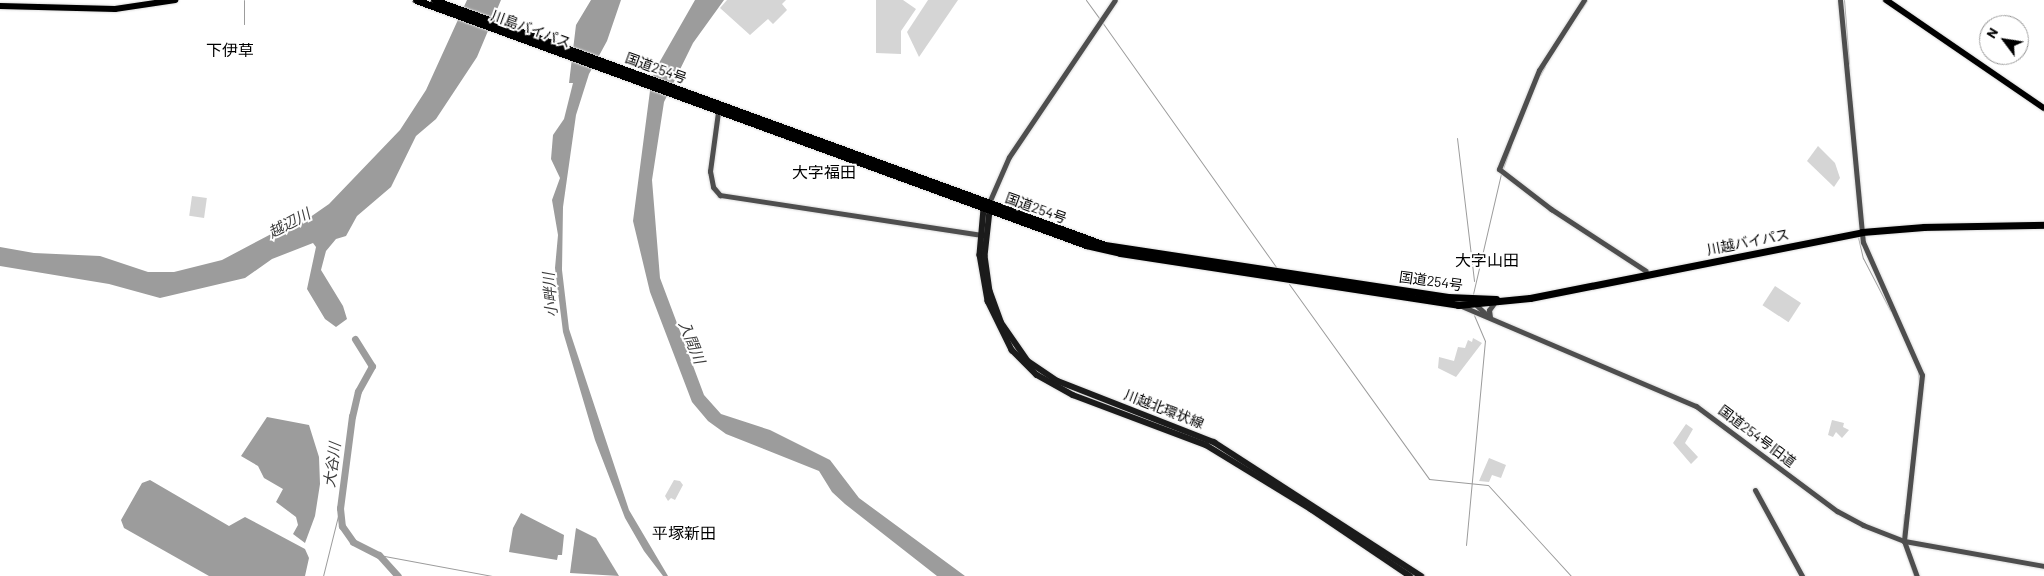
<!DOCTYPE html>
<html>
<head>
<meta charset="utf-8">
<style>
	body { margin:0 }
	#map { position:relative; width:2044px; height:576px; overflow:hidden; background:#fff; font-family:Barlow,"Noto Sans JP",sans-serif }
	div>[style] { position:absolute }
	.green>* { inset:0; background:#d5d5d5; transform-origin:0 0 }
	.water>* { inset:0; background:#9c9c9c }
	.stream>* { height:1px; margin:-0.5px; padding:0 0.5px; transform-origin:0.5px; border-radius:0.5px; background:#9c9c9c }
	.river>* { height:7px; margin:-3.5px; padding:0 3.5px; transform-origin:3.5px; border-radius:3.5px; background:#9c9c9c }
	.roads { filter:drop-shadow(0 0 1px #dbdbdb) drop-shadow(0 0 1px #dbdbdb) }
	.tertiary>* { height:5px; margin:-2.5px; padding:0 2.5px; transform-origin:2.5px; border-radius:2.5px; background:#4e4e4e }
	.secondary>* { height:5.5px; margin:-2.75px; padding:0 2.75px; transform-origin:2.75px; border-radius:2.75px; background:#1b1b1b }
	.primary>* { height:6px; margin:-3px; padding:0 3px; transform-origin:3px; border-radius:3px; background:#000 }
	.trunk>* { height:7px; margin:-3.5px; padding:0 3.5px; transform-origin:3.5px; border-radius:3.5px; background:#000 }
	span { translate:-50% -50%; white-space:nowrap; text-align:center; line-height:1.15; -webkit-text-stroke:4px #fff; paint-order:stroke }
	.street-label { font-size:14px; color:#000 }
	.water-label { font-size:15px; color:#3d3d3d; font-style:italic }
	.quarter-label { font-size:16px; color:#000 }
	.north { position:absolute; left:1979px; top:15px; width:50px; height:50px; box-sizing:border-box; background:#fff; border:1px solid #999; border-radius:50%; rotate:301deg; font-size:14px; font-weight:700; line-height:20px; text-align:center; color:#000 }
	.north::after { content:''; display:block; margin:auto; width:18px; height:22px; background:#000; clip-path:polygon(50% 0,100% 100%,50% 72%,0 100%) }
</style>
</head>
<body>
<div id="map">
	<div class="green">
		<i style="clip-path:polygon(727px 0,786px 0,782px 4px,787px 10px,773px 24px,768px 19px,750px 35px,720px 8px)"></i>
		<i style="clip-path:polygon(876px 0,903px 0,916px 9px,901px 31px,901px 54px,876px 53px)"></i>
		<i style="clip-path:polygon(928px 0,958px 0,919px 57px,907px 32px)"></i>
		<i style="clip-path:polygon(1818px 146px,1835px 163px,1840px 178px,1834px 187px,1807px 161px)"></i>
		<i style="left:192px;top:196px;width:15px;height:20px;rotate:8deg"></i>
		<i style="left:1775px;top:286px;width:31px;height:23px;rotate:33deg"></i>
		<i style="clip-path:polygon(1473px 338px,1482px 343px,1456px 377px,1438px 368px,1439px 357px,1454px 361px,1458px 347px,1465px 348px,1468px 340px,1472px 342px)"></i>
		<i style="clip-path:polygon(1832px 420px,1844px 423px,1843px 427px,1849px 430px,1842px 438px,1836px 432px,1833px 437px,1828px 435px)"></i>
		<i style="clip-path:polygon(1686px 424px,1693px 429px,1685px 443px,1698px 457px,1691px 464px,1673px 443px)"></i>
		<i style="clip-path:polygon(1489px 458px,1506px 465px,1501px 478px,1492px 475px,1489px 482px,1479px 481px)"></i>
		<i style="clip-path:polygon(674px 480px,680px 481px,683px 485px,675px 500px,671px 498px,668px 501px,665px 496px)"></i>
	</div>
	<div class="water">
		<i style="clip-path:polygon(467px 0,501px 0,477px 57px,436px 119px,416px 136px,391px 187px,357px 216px,346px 236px,336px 239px,326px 251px,321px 270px,343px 306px,347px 319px,336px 327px,325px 319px,307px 289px,316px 247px,313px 243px,272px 259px,245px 278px,160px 298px,109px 284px,0 266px,0 247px,34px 253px,100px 256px,148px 272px,174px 272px,222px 260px,275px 232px,293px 229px,329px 204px,400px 130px,426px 90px)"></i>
		<i style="clip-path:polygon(591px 0,621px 0,607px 41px,589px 74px,576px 115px,563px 207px,562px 270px,569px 329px,629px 510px,668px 576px,663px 576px,644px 551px,625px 518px,595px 440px,563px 332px,555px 268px,558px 235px,552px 200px,560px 178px,551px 159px,553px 135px,564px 119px,573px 83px,569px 83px,576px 25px)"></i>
		<i style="clip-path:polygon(695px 0,724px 0,693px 43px,664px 102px,652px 180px,660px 278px,704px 395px,721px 414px,770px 430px,830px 460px,859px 498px,965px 576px,937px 576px,845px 504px,832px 492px,819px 471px,726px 434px,708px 421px,692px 402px,650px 292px,633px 221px,651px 83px,655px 70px)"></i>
		<i style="clip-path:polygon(267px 417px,309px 425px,319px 457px,320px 484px,315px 516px,305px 543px,293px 534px,298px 525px,296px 517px,276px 502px,283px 489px,264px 478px,258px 466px,241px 456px)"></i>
		<i style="clip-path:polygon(150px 480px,229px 526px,245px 517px,305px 549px,309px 558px,305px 576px,209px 576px,124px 528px,121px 520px,142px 483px)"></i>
		<i style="clip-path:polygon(521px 513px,564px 535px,562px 555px,558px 555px,557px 560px,509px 552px,513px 528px)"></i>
		<i style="clip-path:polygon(576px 528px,596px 538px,619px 576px,570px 573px)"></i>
	</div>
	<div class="stream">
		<i style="left:1086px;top:0;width:24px;rotate:54deg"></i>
		<i style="left:1844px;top:0;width:64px;rotate:85.5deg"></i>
		<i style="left:1582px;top:8px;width:9px;rotate:-58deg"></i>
		<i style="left:1102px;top:22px;width:302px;rotate:54.6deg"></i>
		<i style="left:244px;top:24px;width:24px;rotate:-90deg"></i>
		<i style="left:1540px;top:75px;width:10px;rotate:-61deg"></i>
		<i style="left:1457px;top:138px;width:144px;rotate:83.2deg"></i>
		<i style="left:1503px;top:168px;width:23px;rotate:-70deg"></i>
		<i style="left:1858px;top:237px;width:22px;rotate:77deg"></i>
		<i style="left:1863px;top:258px;width:59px;rotate:62.6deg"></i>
		<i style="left:1289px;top:284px;width:240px;rotate:54.3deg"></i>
		<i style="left:1429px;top:479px;width:59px;rotate:5.8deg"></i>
		<i style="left:1488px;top:485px;width:123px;rotate:47.6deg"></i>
		<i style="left:1473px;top:294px;width:123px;rotate:-76.9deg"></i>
		<i style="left:1918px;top:370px;width:11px;rotate:85deg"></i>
		<i style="left:1902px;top:537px;width:23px;rotate:-85deg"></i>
		<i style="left:1903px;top:544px;width:34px;rotate:71deg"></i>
		<i style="left:1466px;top:545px;width:205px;rotate:-84.7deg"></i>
		<i style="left:1485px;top:341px;width:28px;rotate:-113deg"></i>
		<i style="left:379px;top:555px;width:115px;rotate:10.5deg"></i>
		<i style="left:323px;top:576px;width:70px;rotate:-76deg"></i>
	</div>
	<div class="river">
		<i style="left:355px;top:339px;width:32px;rotate:58deg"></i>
		<i style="left:372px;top:366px;width:29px;rotate:119deg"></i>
		<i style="left:358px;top:391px;width:26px;rotate:103deg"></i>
		<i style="left:352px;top:416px;width:93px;rotate:97.4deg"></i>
		<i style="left:340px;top:508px;width:18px;rotate:84deg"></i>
		<i style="left:342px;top:526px;width:19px;rotate:55deg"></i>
		<i style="left:353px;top:542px;width:29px;rotate:27deg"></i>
		<i style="left:379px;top:555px;width:28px;rotate:48deg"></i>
	</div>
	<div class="roads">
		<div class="tertiary">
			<i style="left:1584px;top:0;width:83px;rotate:122.7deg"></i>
			<i style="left:1539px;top:70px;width:107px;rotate:112deg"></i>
			<i style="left:1499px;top:169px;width:66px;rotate:37.6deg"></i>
			<i style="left:1551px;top:209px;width:113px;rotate:33.1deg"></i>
			<i style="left:1840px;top:0;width:243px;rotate:84.6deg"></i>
			<i style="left:1863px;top:242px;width:145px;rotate:66.1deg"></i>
			<i style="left:1922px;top:375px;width:167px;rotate:96.2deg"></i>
			<i style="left:1904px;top:541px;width:37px;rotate:70deg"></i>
			<i style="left:718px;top:112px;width:60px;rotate:97.7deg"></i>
			<i style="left:710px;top:171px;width:16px;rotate:79deg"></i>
			<i style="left:713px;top:187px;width:11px;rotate:49deg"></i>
			<i style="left:720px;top:195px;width:264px;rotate:8.7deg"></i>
			<i style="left:988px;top:205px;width:52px;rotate:-66.4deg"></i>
			<i style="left:1009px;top:157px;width:189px;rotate:-56deg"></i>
			<i style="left:1473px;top:302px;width:19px;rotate:43deg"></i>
			<i style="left:1459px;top:305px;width:258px;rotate:23.1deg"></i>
			<i style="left:1696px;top:406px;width:176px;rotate:36.7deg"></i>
			<i style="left:1837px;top:511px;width:30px;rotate:28deg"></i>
			<i style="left:1863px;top:525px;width:44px;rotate:21.3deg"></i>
			<i style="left:1904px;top:541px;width:142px;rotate:10.1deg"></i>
			<i style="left:1490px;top:317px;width:7px;rotate:-98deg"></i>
			<i style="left:1489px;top:310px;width:9px;rotate:-54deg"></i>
			<i style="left:1755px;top:490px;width:98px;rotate:61.3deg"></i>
		</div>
		<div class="secondary">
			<i style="left:984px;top:209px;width:46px;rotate:95deg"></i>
			<i style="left:980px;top:255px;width:47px;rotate:80.1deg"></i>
			<i style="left:988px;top:301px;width:55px;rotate:63.9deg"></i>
			<i style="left:1012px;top:350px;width:35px;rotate:45deg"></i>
			<i style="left:1037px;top:375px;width:41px;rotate:29.1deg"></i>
			<i style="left:1073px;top:395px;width:142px;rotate:20.6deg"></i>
			<i style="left:1206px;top:445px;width:123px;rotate:31.4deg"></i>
			<i style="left:1311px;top:509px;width:120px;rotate:34.1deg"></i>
			<i style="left:990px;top:211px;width:45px;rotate:96.3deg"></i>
			<i style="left:985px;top:256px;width:35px;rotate:82deg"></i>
			<i style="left:990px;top:291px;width:33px;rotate:70deg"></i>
			<i style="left:1001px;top:322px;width:47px;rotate:55.3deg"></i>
			<i style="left:1028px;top:361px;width:36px;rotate:34deg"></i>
			<i style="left:1058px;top:381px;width:168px;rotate:21.4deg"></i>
			<i style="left:1214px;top:442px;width:247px;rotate:32.9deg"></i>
		</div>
		<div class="primary">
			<i style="left:1886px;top:0;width:191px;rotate:34.4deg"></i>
			<i style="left:0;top:6px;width:115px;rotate:1.5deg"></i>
			<i style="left:115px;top:9px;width:61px;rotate:-8.5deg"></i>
		</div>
		<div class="trunk">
			<i style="left:416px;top:0;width:713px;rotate:20.09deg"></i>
			<i style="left:1086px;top:245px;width:35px;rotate:13deg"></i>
			<i style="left:1120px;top:253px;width:342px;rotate:8.7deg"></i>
			<i style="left:1458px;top:305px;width:72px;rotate:-5.6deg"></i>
			<i style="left:1530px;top:298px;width:338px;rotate:-11.2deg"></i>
			<i style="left:1862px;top:232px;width:62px;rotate:-4.6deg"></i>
			<i style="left:1924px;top:227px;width:120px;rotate:-1deg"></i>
			<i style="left:434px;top:0;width:714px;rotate:20.06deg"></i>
			<i style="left:1105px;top:245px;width:347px;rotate:8.6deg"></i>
			<i style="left:1448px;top:297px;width:48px;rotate:2.4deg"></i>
		</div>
	</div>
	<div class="street-label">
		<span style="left:531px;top:29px;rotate:20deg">川島バイパス</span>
		<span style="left:656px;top:68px;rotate:20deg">国道254号</span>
		<span style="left:1036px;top:208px;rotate:20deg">国道254号</span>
		<span style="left:1748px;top:242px;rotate:-11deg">川越バイパス</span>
		<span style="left:1431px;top:281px;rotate:8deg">国道254号</span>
		<span style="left:1164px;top:409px;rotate:21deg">川越北環状線</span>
		<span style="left:1757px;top:436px;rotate:37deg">国道254号旧道</span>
	</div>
	<div class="water-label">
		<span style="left:289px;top:223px;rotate:-28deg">越辺川</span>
		<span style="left:550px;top:295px;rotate:-94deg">小畔川</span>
		<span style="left:692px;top:342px;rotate:68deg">入間川</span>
		<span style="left:332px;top:465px;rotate:-82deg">大谷川</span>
	</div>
	<div class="quarter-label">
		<span style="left:230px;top:50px">下伊草</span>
		<span style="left:824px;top:172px">大字福田</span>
		<span style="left:1487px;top:260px">大字山田</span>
		<span style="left:684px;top:533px">平塚新田</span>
	</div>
	<div class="north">N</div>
</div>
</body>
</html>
